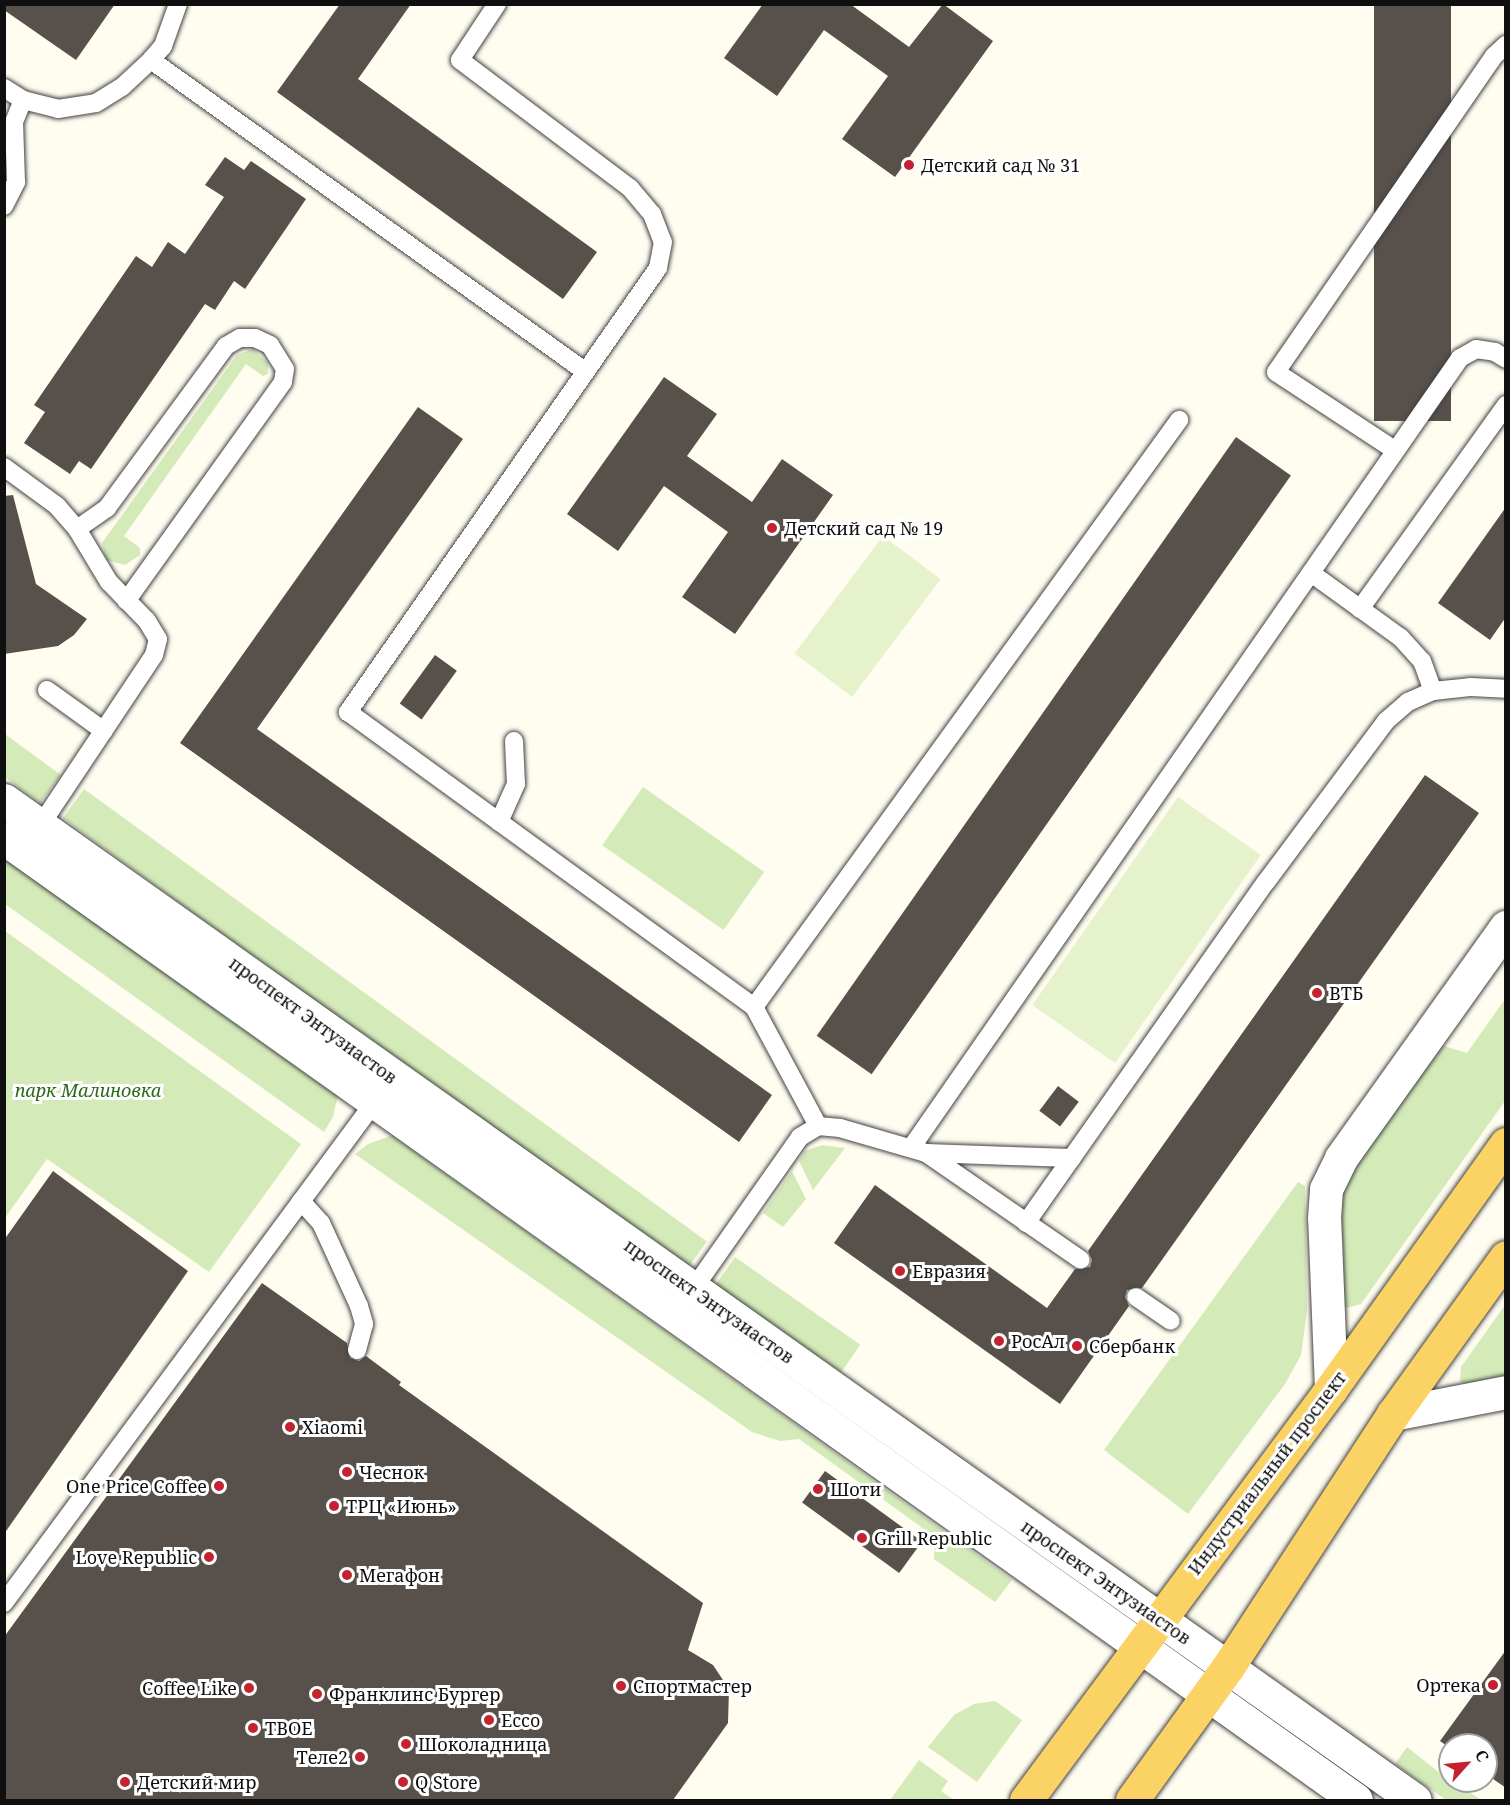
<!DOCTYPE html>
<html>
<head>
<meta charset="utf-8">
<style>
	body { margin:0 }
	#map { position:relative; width:1510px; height:1805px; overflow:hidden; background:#fffcf0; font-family:"Noto Serif",serif }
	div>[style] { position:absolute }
	.green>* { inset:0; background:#d4ebb9; transform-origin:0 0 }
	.pitch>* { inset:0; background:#e5f2cb; transform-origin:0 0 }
	.building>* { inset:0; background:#58504b; transform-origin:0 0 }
	.roads { filter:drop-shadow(0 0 2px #424242) drop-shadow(0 0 2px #424242) }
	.service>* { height:18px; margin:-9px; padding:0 9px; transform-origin:9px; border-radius:9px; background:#fff }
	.minor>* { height:33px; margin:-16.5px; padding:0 16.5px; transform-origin:16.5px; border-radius:16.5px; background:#fff }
	.tertiary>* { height:33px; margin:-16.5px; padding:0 16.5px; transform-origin:16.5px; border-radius:16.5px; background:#fff }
	.primary>* { height:33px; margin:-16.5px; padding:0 16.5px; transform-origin:16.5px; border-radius:16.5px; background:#fbd365 }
	.dots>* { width:16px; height:16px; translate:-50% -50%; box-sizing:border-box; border:3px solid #fff; border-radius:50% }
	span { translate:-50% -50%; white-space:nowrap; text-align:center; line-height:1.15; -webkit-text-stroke:6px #fff; paint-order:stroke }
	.poi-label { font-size:18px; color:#0f0f0f }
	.left { translate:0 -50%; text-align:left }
	.right { translate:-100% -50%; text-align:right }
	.street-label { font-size:18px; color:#0f0f0f }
	.park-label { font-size:18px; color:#2e681d; font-style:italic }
	.frame { position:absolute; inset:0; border:6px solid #0f0f0f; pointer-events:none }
	.north { position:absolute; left:1438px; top:1733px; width:60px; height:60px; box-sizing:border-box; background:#fff; border:2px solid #9f9f9f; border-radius:50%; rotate:63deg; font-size:16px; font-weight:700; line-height:24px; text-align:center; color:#0f0f0f }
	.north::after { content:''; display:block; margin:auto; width:21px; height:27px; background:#c2232e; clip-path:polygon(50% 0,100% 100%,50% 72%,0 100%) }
</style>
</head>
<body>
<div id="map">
	<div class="green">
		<i style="clip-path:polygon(253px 349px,268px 363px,268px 374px,263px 376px,246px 364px,124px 536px,140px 548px,140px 555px,125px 565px,106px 560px,102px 543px,237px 355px)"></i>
		<i style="clip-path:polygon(5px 734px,61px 775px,40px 803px,5px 777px)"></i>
		<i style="left:643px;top:787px;width:148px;height:71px;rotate:35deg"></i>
		<i style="left:84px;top:789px;width:770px;height:36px;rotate:36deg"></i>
		<i style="clip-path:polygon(5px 858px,338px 1094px,333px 1117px,324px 1132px,5px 904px)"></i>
		<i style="clip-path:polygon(5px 931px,301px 1144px,209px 1272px,47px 1159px,5px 1218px)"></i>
		<i style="clip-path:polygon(1505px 999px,1505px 1101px,1361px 1304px,1347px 1308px,1342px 1304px,1340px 1203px,1346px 1180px,1434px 1051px,1444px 1046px,1467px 1053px)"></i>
		<i style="clip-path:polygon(393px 1135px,397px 1139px,1012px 1580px,995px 1602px,934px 1559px,935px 1537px,799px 1439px,780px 1441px,752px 1432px,355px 1154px,368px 1144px)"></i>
		<i style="clip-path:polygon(822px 1145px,845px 1148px,813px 1190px,799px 1161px,805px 1151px)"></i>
		<i style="clip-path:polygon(792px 1171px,806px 1199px,783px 1227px,763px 1213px)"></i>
		<i style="clip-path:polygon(1298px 1182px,1305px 1186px,1307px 1311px,1301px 1355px,1285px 1384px,1188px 1514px,1104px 1450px)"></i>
		<i style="left:735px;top:1257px;width:153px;height:34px;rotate:35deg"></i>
		<i style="clip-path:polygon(1505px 1305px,1505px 1379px,1466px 1386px,1460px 1381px,1461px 1367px)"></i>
		<i style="clip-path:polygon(995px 1701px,1022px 1720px,977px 1782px,928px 1747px,954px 1715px,974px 1704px)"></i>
		<i style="clip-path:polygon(1407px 1747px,1450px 1781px,1482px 1800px,1446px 1800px,1395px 1764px)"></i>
		<i style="clip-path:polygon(919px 1760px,948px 1781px,941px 1791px,954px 1800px,890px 1800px)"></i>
	</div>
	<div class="pitch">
		<i style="left:883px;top:536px;width:72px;height:147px;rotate:37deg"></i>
		<i style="left:1178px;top:797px;width:101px;height:254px;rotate:35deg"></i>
	</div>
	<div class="building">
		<i style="clip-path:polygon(4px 4px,115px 4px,76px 60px,4px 10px)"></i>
		<i style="clip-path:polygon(340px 4px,411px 4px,358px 79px,597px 252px,563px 299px,277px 92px)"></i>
		<i style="clip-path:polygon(763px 4px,850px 4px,909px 47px,943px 4px,993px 41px,895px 177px,842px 139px,888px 76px,824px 30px,777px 96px,724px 58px)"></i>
		<i style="left:1374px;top:4px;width:77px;height:417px"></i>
		<i style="clip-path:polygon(225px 157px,244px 170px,251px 161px,306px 199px,245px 289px,234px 281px,215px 310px,205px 304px,91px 469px,79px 461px,70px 474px,24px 443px,45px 412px,34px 405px,136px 256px,152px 267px,168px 242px,185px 254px,224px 197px,205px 185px)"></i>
		<i style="clip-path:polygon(664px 377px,717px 414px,687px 456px,752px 502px,782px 459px,833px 495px,735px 634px,682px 597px,728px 532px,664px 486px,618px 551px,567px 514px)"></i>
		<i style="clip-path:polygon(418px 407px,463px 439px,257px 729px,772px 1095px,739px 1142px,180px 743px)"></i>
		<i style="left:1236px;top:437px;width:67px;height:731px;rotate:35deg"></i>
		<i style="clip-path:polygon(13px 495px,36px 584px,87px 619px,74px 635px,58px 646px,4px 654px,4px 496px)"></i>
		<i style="clip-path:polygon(1506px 507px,1506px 617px,1490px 640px,1438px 603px)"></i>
		<i style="left:435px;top:655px;width:27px;height:60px;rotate:36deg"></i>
		<i style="clip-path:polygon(1425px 775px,1479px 813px,1142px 1288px,1127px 1290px,1125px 1297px,1129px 1306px,1060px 1404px,834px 1243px,875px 1185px,1047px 1308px,1075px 1269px,1090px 1267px,1092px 1260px,1088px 1251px)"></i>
		<i style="left:1058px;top:1086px;width:26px;height:31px;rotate:37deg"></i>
		<i style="clip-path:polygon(53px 1171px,188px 1271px,4px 1534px,4px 1240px)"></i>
		<i style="clip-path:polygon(262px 1283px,347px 1343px,350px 1358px,359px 1361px,366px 1356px,401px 1382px,399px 1385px,703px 1603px,688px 1650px,713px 1665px,729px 1689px,728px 1723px,673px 1800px,4px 1800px,4px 1637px)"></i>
		<i style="left:825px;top:1471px;width:120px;height:39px;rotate:36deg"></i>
		<i style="clip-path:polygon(1506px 1650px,1506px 1788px,1486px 1774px,1486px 1745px,1450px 1748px,1440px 1741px)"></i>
	</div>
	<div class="roads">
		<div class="service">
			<i style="left:178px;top:4px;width:45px;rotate:109.7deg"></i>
			<i style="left:163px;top:46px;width:18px;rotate:131deg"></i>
			<i style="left:151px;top:60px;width:535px;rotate:35.65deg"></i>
			<i style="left:497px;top:4px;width:67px;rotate:123.5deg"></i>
			<i style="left:460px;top:60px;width:213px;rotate:37deg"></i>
			<i style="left:630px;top:188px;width:34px;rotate:50deg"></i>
			<i style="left:652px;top:214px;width:30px;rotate:69deg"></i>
			<i style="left:663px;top:242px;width:26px;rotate:101deg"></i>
			<i style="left:658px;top:268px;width:542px;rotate:124.92deg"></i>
			<i style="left:348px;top:712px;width:502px;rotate:36deg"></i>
			<i style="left:754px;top:1007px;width:135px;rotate:61.7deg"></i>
			<i style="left:4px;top:88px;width:22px;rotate:32deg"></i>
			<i style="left:23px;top:100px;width:36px;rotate:14deg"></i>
			<i style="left:58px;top:109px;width:38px;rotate:-9deg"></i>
			<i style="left:96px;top:103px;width:31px;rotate:-32deg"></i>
			<i style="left:122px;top:87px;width:40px;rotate:-43deg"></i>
			<i style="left:4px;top:206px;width:27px;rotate:-63deg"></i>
			<i style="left:16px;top:182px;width:60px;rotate:-91.9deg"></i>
			<i style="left:14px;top:122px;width:24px;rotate:-68deg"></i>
			<i style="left:1393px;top:449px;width:140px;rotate:-146.7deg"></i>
			<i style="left:1276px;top:372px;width:384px;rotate:-55.4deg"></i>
			<i style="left:1494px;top:56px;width:16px;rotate:-43deg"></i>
			<i style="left:4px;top:467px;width:66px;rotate:36.3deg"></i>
			<i style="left:57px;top:506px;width:30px;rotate:49deg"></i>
			<i style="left:77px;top:529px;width:62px;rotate:58.9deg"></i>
			<i style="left:109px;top:582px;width:54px;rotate:45.7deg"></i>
			<i style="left:147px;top:621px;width:21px;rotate:59deg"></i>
			<i style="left:158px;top:639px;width:16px;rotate:104deg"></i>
			<i style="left:154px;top:655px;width:213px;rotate:123.7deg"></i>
			<i style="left:77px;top:529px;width:37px;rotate:-35deg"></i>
			<i style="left:107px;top:508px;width:201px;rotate:-53.7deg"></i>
			<i style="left:226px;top:346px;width:16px;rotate:-30deg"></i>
			<i style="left:240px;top:338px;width:15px"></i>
			<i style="left:255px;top:338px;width:17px;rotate:25deg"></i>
			<i style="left:270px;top:345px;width:28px;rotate:58deg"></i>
			<i style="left:285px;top:369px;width:13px;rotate:99deg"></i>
			<i style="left:283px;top:382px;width:269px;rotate:125.6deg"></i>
			<i style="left:1311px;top:573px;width:111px;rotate:35.8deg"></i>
			<i style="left:1401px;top:638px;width:31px;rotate:48deg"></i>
			<i style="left:1422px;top:661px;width:32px;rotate:70deg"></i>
			<i style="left:1360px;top:609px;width:251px;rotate:-54.4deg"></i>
			<i style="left:47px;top:690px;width:70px;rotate:35.7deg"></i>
			<i style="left:499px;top:822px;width:42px;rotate:-65.9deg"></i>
			<i style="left:516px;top:784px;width:43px;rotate:-92.7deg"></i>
			<i style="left:754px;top:1007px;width:725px;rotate:-54.09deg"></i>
			<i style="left:911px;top:1148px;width:962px;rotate:-55.2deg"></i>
			<i style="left:1460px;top:358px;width:18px;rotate:-29deg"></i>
			<i style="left:1476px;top:349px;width:19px;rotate:9deg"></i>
			<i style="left:1495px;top:352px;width:13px;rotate:32deg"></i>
			<i style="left:926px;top:1153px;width:146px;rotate:2deg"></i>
			<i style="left:301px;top:1201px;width:30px;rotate:48deg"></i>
			<i style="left:321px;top:1223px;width:91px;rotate:65.4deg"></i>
			<i style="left:359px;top:1306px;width:19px;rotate:74deg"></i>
			<i style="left:364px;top:1324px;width:27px;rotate:105deg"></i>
			<i style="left:1026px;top:1223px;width:417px;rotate:-54.9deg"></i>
			<i style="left:1266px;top:882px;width:201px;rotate:-53.3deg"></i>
			<i style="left:1386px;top:721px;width:29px;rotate:-41deg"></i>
			<i style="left:1408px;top:702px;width:27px;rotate:-24deg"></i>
			<i style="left:1433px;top:691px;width:37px;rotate:-6deg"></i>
			<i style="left:1470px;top:687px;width:36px;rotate:3deg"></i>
			<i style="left:689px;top:1295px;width:193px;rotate:-54.9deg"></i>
			<i style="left:800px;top:1137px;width:21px;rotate:-31deg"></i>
			<i style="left:818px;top:1126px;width:22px;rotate:5deg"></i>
			<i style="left:840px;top:1128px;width:90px;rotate:16.2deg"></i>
			<i style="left:926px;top:1153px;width:188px;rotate:34.6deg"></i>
			<i style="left:1136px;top:1297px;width:42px;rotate:34.4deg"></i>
			<i style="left:4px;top:1603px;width:631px;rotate:-53.51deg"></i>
		</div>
		<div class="minor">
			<i style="left:1331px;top:1389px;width:171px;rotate:-92.3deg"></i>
			<i style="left:1324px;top:1218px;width:29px;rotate:-86deg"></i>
			<i style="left:1326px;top:1189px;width:34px;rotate:-64deg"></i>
			<i style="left:1341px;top:1158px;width:284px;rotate:-54.5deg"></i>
			<i style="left:1393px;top:1414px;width:115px;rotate:-11deg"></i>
		</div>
		<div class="tertiary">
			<i style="left:4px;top:800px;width:1729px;rotate:35.33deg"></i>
			<i style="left:4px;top:838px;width:1659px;rotate:35.43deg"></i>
		</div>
		<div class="primary">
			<i style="left:1026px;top:1800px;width:512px;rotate:-53.42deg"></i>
			<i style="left:1331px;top:1389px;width:301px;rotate:-54.5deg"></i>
			<i style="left:1132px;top:1800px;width:164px;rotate:-54.2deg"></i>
			<i style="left:1228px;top:1667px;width:302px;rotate:-56.9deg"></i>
			<i style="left:1393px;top:1414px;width:193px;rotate:-54.3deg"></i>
		</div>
	</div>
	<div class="dots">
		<i style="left:909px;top:165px;background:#c2232e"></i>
		<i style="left:772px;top:528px;background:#c2232e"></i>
		<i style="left:1317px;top:993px;background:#c2232e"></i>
		<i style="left:900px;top:1271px;background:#c2232e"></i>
		<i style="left:999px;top:1341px;background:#c2232e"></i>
		<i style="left:1077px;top:1346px;background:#c2232e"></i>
		<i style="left:290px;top:1427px;background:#c2232e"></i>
		<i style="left:347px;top:1472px;background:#c2232e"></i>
		<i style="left:219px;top:1486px;background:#c2232e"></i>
		<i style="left:818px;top:1489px;background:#c2232e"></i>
		<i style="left:334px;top:1506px;background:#c2232e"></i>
		<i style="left:862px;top:1538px;background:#c2232e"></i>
		<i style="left:209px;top:1557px;background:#c2232e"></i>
		<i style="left:347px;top:1575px;background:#c2232e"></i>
		<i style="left:1493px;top:1685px;background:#c2232e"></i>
		<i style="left:621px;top:1686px;background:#c2232e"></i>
		<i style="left:249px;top:1688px;background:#c2232e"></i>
		<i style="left:317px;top:1694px;background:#c2232e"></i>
		<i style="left:489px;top:1720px;background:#c2232e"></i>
		<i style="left:253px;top:1728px;background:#c2232e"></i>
		<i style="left:406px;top:1744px;background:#c2232e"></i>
		<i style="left:360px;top:1757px;background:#c2232e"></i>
		<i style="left:125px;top:1782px;background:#c2232e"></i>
		<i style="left:403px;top:1782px;background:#c2232e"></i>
	</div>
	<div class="poi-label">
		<span class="left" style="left:921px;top:165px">Детский сад № 31</span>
		<span class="left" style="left:784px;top:528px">Детский сад № 19</span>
		<span class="left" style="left:1329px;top:993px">ВТБ</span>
		<span class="left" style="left:912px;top:1271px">Евразия</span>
		<span class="left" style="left:1011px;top:1341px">РосАл</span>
		<span class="left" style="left:1089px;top:1346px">Сбербанк</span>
		<span class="left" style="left:302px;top:1427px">Xiaomi</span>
		<span class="left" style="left:359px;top:1472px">Чеснок</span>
		<span class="right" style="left:207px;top:1486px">One Price Coffee</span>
		<span class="left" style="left:830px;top:1489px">Шоти</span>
		<span class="left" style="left:346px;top:1506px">ТРЦ «Июнь»</span>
		<span class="left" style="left:874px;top:1538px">Grill Republic</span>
		<span class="right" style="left:197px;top:1557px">Love Republic</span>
		<span class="left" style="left:359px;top:1575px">Мегафон</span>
		<span class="right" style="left:1481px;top:1685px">Ортека</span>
		<span class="left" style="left:633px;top:1686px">Спортмастер</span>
		<span class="right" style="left:237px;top:1688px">Coffee Like</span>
		<span class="left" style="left:329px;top:1694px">Франклинс Бургер</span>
		<span class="left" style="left:501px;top:1720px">Ecco</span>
		<span class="left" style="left:265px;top:1728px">ТВОЕ</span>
		<span class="left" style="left:418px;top:1744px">Шоколадница</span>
		<span class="right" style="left:348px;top:1757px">Теле2</span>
		<span class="left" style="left:137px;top:1782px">Детский мир</span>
		<span class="left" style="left:415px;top:1782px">Q Store</span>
	</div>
	<div class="street-label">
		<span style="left:313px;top:1020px;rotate:36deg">проспект Энтузиастов</span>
		<span style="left:709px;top:1301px;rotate:35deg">проспект Энтузиастов</span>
		<span style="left:1267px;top:1473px;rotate:-53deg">Индустриальный проспект</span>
		<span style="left:1106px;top:1582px;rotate:35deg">проспект Энтузиастов</span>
	</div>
	<div class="park-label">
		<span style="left:88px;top:1090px">парк Малиновка</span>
	</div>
	<div class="frame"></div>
	<div class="north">С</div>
</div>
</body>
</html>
